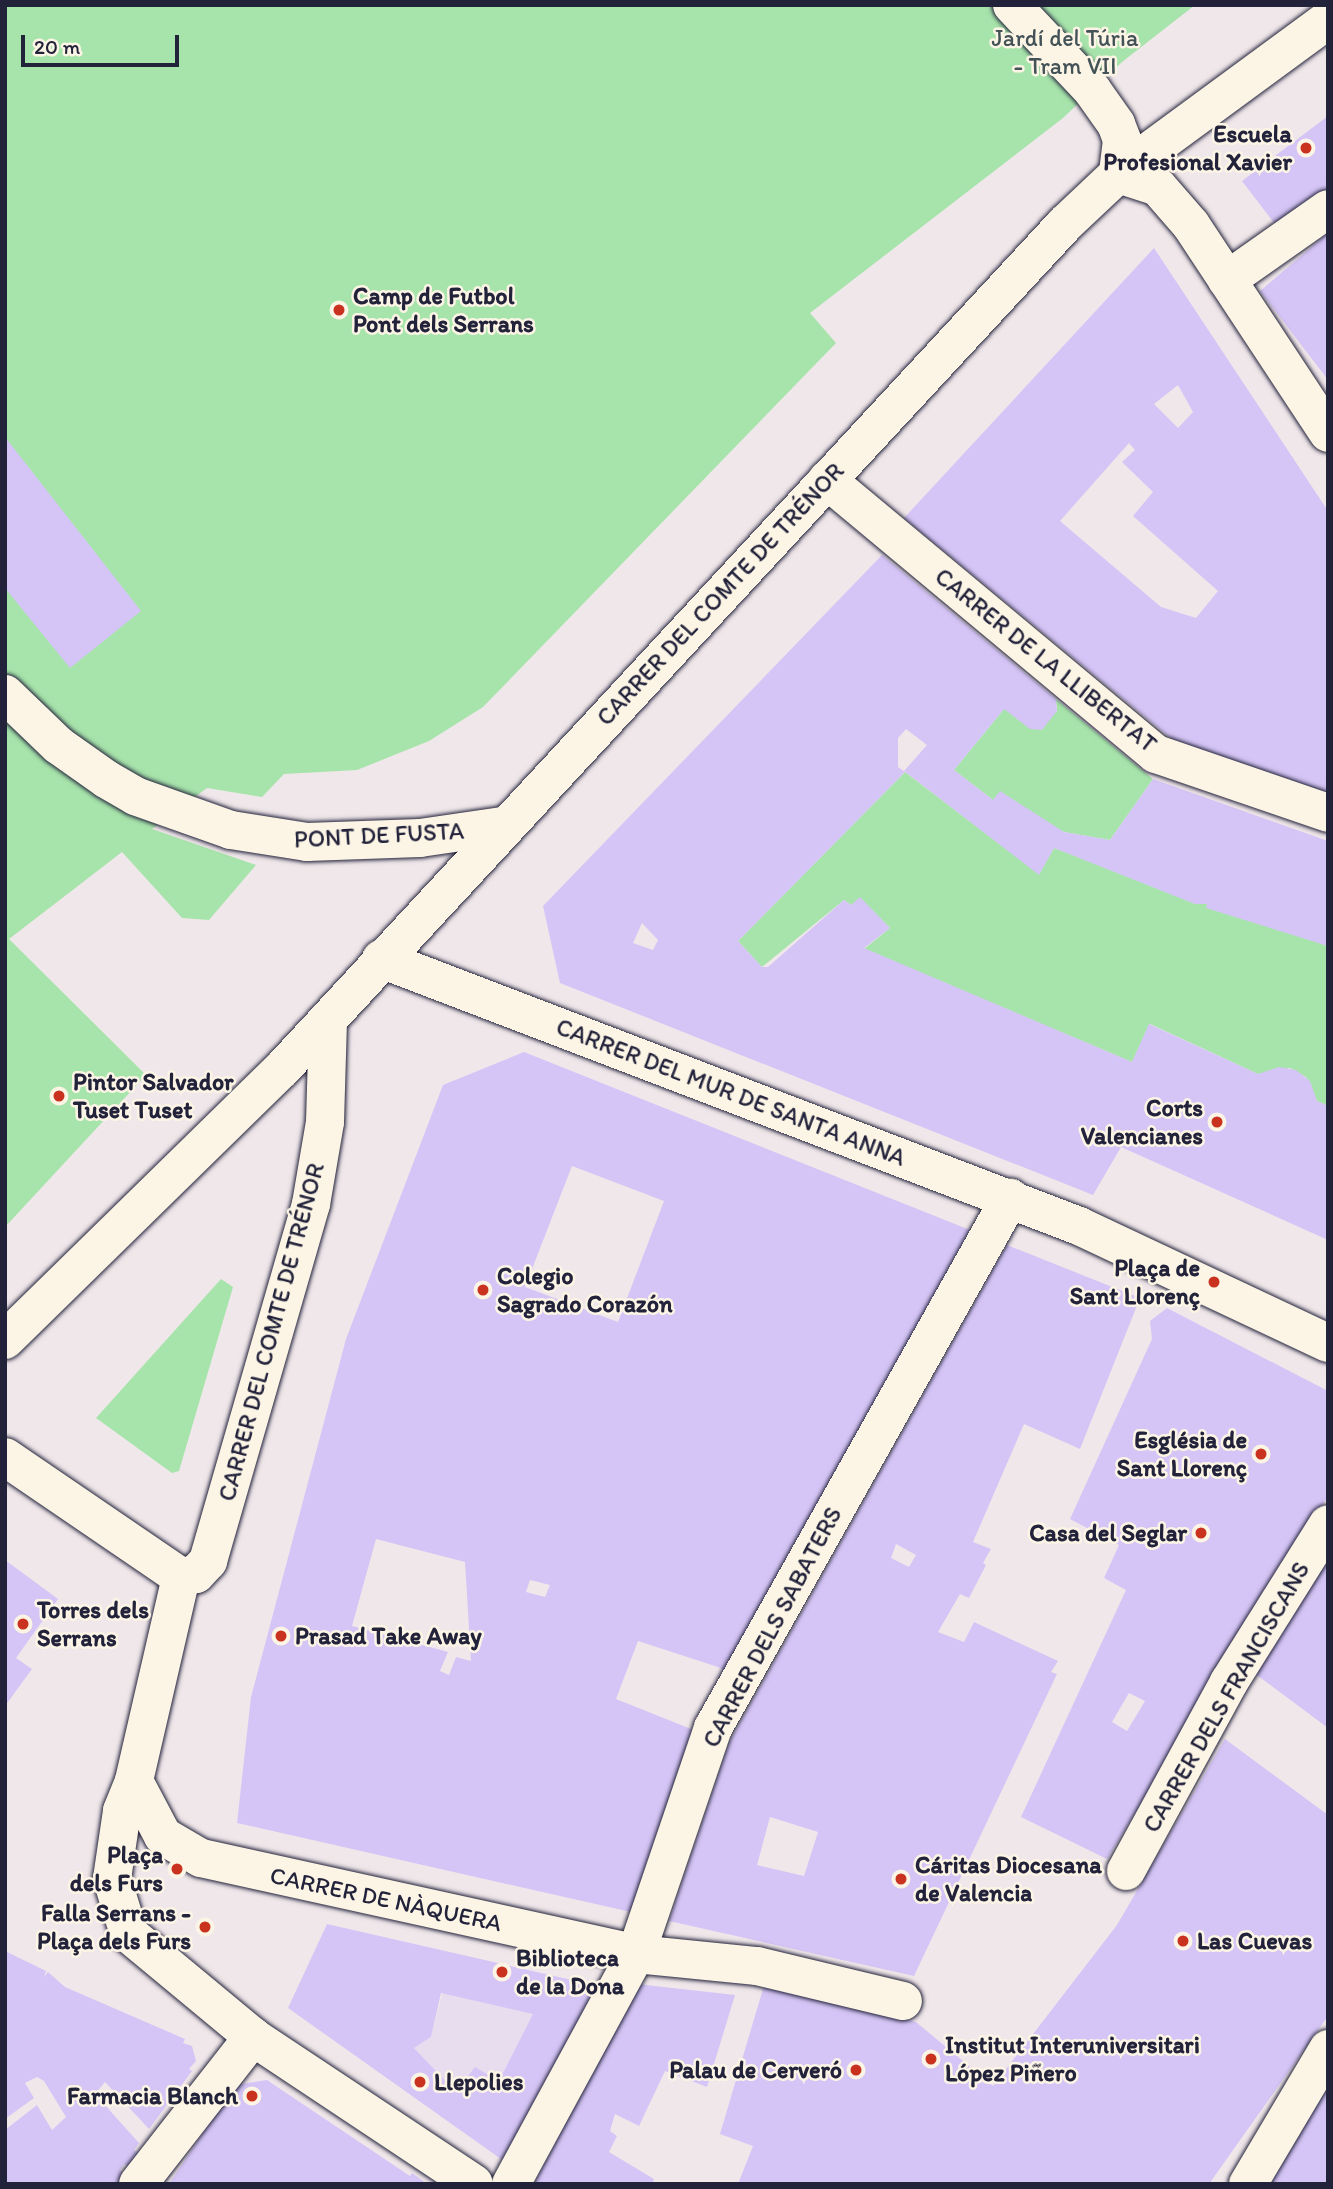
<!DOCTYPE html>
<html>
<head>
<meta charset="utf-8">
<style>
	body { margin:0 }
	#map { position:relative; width:1333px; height:2189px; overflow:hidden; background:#f0e7ea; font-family:Itim,sans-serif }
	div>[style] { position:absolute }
	.built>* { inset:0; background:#e8ddee }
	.green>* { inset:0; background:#a7e4ab }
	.building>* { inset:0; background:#d5c5f6 }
	.roads { filter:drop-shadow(0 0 2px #22223b) drop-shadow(0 0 2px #22223b) }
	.street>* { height:38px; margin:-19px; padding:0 19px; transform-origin:19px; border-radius:19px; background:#fcf5e5 }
	.secondary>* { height:38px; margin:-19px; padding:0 19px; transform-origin:19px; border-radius:19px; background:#fcf5e5 }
	.primary>* { height:38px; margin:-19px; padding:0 19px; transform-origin:19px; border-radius:19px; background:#fcf5e5 }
	.dots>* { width:19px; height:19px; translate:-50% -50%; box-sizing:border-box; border:4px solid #fcf5e5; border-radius:50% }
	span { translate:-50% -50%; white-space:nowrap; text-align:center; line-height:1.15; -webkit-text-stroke:5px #fcf5e5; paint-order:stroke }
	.park-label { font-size:24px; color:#435257 }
	.poi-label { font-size:24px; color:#22223b; font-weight:700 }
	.right { translate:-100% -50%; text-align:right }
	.left { translate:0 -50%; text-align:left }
	.street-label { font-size:24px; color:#22223b }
	.frame { position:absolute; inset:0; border:7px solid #22223b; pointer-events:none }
	.scale { position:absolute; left:21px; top:35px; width:158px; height:32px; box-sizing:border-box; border:4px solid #22223b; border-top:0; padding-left:9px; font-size:21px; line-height:24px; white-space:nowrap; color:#22223b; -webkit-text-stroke:5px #fcf5e5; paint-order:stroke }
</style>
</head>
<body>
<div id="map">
	<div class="built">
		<i style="clip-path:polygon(453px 1954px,598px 1986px,499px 2081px,475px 2067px,456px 2092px,414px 2048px,431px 2037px)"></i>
	</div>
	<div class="green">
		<i style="clip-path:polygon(5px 5px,1195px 5px,1122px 62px,1063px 118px,810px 313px,836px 343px,483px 707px,429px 741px,357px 770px,284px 774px,262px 797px,207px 788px,152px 829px,256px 865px,209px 920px,182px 918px,122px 852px,9px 939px,146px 1075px,5px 1227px)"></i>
		<i style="clip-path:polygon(1056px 699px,1153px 779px,1110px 840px,1064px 832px,993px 800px,954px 770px,1004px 709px,1057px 712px)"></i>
		<i style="clip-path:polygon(905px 772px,1039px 874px,1054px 848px,1328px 946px,1328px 1106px,1317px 1101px,1306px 1077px,1290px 1068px,1258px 1074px,1150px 1024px,1132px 1062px,864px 949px,890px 928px,860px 898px,851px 905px,844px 900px,762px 967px,738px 941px)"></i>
		<i style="clip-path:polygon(221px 1279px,233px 1287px,179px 1471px,172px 1473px,96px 1418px)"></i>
	</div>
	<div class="building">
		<i style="clip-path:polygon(1328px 116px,1328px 192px,1278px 228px,1242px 181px)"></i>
		<i style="clip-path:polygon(1328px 233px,1328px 380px,1260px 291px)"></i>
		<i style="clip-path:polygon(evenodd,1154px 248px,1328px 511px,1328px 794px,1172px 739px,904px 518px,1154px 248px,1178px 385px,1193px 412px,1178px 428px,1154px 404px,1178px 385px,1154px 248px,1129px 443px,1135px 450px,1122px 462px,1153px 492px,1133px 516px,1218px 591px,1196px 618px,1161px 607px,1060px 521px,1129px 443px)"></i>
		<i style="clip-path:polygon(5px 437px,141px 611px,70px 668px,5px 588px)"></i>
		<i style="clip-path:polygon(evenodd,882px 555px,1056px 699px,1057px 711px,1042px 730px,1030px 729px,1004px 709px,954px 770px,993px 800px,1000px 791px,1064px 832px,1110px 840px,1153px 779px,1328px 841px,1328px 946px,1206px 908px,1207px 904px,1195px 904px,1054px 848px,1039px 875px,934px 794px,904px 771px,927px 745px,906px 729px,898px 738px,898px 767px,905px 772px,738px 941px,762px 967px,768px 967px,844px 900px,851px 905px,860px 897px,890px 928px,864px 948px,1132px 1062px,1149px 1024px,1258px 1074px,1279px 1067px,1296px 1070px,1310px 1081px,1317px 1101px,1328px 1106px,1328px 1240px,1121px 1147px,1093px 1195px,560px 983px,543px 906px,882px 555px,642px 923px,658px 940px,653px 950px,633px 943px,642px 923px)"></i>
		<i style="clip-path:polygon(evenodd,524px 1052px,970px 1230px,724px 1673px,721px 1668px,638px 1641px,616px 1699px,696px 1731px,631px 1912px,237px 1823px,251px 1697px,346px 1339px,443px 1085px,524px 1052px,572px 1166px,664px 1201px,618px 1322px,525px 1287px,572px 1166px,524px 1052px,376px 1539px,465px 1562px,471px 1661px,456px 1657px,449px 1675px,440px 1671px,448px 1652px,352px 1626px,376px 1539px,524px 1052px,530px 1580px,550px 1585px,545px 1597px,526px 1592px,530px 1580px)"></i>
		<i style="clip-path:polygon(evenodd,1007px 1245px,1140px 1298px,1080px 1449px,1024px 1424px,973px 1542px,991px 1549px,983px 1563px,986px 1565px,969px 1598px,960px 1594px,938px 1632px,964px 1642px,974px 1622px,1058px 1661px,1051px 1672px,1057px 1674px,914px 1976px,669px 1921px,729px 1743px,1007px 1245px,896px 1544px,916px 1555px,909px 1567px,891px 1558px,896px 1544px,1007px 1245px,770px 1817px,818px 1832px,804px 1876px,757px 1865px,770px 1817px)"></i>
		<i style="clip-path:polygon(evenodd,1167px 1308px,1328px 1391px,1328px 1496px,1107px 1859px,1021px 1817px,1126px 1590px,1104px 1578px,1119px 1545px,1070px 1519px,1152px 1339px,1150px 1321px,1167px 1308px,1129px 1693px,1145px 1701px,1127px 1731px,1112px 1722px,1129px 1693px)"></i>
		<i style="clip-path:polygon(1328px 1541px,1328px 1728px,1250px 1670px)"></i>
		<i style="clip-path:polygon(5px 1560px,58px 1599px,16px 1658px,32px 1669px,5px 1706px)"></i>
		<i style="clip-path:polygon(1225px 1739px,1328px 1815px,1328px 2016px,1209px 2184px,738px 2184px,753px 2146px,720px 2134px,765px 1982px,916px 2022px,993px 2086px,1117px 1925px)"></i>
		<i style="clip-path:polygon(evenodd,327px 1924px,598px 1986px,508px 2164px,288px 2008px,327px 1924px,441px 1993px,533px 2014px,499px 2081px,475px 2067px,456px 2092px,414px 2048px,431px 2037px,441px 1993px)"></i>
		<i style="clip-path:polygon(5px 1951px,46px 1971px,44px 1977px,48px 1972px,65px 1987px,185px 2039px,183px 2043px,192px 2046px,196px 2061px,189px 2069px,192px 2071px,149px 2129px,105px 2082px,95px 2094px,139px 2143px,134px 2150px,139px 2153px,129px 2167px,124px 2164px,120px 2170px,124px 2174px,118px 2184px,5px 2184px,5px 2130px,37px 2105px,52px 2130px,66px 2117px,44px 2081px,37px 2077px,25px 2083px,34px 2098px,5px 2119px)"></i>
		<i style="clip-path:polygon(637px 1984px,735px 1995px,707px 2087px,665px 2071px,639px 2126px,615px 2114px,610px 2131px,617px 2136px,609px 2152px,654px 2179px,652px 2184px,534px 2184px)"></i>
		<i style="clip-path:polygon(267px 2080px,410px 2176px,412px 2173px,427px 2184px,169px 2184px,235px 2085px)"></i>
		<i style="clip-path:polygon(1328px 2087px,1328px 2184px,1267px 2184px)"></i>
	</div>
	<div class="roads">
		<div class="street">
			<i style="left:1118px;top:174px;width:42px;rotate:18deg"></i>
			<i style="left:1158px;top:187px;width:50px;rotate:49deg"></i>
			<i style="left:1191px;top:225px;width:249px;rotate:56.6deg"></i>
			<i style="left:1227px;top:280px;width:123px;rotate:-35.1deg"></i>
			<i style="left:827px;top:480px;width:428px;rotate:39.8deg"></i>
			<i style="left:1156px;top:754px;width:182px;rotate:18.9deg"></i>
			<i style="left:381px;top:959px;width:747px;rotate:20.93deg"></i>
			<i style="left:1079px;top:1226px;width:275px;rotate:25.2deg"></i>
			<i style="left:5px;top:1457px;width:213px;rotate:34.3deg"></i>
			<i style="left:181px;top:1577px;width:15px;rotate:-11deg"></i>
			<i style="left:196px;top:1574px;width:18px;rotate:-47deg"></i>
			<i style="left:208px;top:1561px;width:372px;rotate:-73.9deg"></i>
			<i style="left:311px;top:1204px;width:83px;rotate:-80.3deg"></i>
			<i style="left:325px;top:1122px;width:103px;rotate:-88.3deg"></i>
			<i style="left:181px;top:1577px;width:209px;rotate:103deg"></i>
			<i style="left:134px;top:1781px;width:32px;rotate:112deg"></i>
			<i style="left:122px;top:1811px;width:69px;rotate:98.4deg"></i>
			<i style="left:112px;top:1879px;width:58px;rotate:72.8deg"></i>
			<i style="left:129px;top:1934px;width:161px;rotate:39.7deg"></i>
			<i style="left:253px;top:2037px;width:265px;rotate:33.6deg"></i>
			<i style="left:134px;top:1781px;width:62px;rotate:62.2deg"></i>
			<i style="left:163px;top:1836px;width:44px;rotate:30.1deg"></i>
			<i style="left:201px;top:1858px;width:445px;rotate:12.4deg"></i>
			<i style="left:636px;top:1954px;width:122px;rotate:5.7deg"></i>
			<i style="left:757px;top:1966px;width:150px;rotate:13.5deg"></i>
			<i style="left:1126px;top:1871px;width:215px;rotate:-61.4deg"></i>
			<i style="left:1229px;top:1682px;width:186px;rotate:-57.9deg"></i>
			<i style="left:138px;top:2184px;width:187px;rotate:-52deg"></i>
			<i style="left:511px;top:2184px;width:262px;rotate:-61.5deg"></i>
			<i style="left:636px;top:1954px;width:239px;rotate:-71.2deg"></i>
			<i style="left:713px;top:1728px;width:608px;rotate:-60.73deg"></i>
			<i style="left:1248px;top:2184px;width:157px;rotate:-59.3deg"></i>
		</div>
		<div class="secondary">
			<i style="left:1012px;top:5px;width:117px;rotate:46.7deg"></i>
			<i style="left:1092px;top:90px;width:42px;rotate:54.8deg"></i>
			<i style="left:1116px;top:124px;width:17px;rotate:69deg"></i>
			<i style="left:1122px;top:140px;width:34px;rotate:97deg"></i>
			<i style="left:5px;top:694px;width:74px;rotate:43.9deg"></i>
			<i style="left:58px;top:745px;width:59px;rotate:35.3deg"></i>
			<i style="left:106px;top:779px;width:34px;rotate:30deg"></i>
			<i style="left:135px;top:796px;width:102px;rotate:19.5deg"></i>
			<i style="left:231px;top:830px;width:77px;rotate:9deg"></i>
			<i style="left:307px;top:842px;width:113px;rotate:-2deg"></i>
			<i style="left:420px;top:838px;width:83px;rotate:-8.3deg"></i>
		</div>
		<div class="primary">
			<i style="left:5px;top:1340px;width:388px;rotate:-44.4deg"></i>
			<i style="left:282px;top:1069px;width:1152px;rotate:-47.18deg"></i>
			<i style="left:1065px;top:224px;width:73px;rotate:-43.3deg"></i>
			<i style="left:1118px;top:174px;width:260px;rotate:-36.3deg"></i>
		</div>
	</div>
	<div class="dots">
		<i style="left:1306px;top:148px;background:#c8321e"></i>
		<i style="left:339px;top:310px;background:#c8321e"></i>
		<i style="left:59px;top:1096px;background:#c8321e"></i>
		<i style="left:1217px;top:1122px;background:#c8321e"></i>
		<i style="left:1214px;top:1282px;background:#c8321e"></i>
		<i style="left:483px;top:1290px;background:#c8321e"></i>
		<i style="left:1261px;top:1454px;background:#c8321e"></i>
		<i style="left:1201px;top:1533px;background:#c8321e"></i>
		<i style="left:23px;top:1624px;background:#c8321e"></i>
		<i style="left:281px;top:1636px;background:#c8321e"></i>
		<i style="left:177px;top:1869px;background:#c8321e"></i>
		<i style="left:901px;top:1879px;background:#c8321e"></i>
		<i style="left:205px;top:1927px;background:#c8321e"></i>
		<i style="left:1183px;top:1941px;background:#c8321e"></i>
		<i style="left:502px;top:1972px;background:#c8321e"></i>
		<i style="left:931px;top:2059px;background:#c8321e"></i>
		<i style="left:856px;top:2070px;background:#c8321e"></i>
		<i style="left:420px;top:2082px;background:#c8321e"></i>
		<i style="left:252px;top:2096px;background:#c8321e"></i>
	</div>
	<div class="park-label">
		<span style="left:1065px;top:52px">Jardí del Túria<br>- Tram VII</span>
	</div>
	<div class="poi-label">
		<span class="right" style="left:1292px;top:148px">Escuela<br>Profesional Xavier</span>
		<span class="left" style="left:353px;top:310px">Camp de Futbol<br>Pont dels Serrans</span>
		<span class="left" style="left:73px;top:1096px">Pintor Salvador<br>Tuset Tuset</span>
		<span class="right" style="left:1203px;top:1122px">Corts<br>Valencianes</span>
		<span class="right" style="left:1200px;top:1282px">Plaça de<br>Sant Llorenç</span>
		<span class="left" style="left:497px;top:1290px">Colegio<br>Sagrado Corazón</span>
		<span class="right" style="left:1247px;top:1454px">Església de<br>Sant Llorenç</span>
		<span class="right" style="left:1187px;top:1533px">Casa del Seglar</span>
		<span class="left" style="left:37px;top:1624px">Torres dels<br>Serrans</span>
		<span class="left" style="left:295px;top:1636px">Prasad Take Away</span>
		<span class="right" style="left:163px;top:1869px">Plaça<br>dels Furs</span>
		<span class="left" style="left:915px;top:1879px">Cáritas Diocesana<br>de Valencia</span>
		<span class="right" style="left:191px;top:1927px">Falla Serrans -<br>Plaça dels Furs</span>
		<span class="left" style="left:1197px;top:1941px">Las Cuevas</span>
		<span class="left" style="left:516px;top:1972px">Biblioteca<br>de la Dona</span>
		<span class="left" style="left:945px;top:2059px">Institut Interuniversitari<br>López Piñero</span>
		<span class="right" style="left:842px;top:2070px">Palau de Cerveró</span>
		<span class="left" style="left:434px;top:2082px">Llepolies</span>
		<span class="right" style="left:238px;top:2096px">Farmacia Blanch</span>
	</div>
	<div class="street-label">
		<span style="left:720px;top:594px;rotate:-47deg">CARRER DEL COMTE DE TRÉNOR</span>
		<span style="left:1046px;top:660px;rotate:39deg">CARRER DE LA LLIBERTAT</span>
		<span style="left:379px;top:835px;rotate:-3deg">PONT DE FUSTA</span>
		<span style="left:731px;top:1092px;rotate:21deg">CARRER DEL MUR DE SANTA ANNA</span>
		<span style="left:271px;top:1332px;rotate:-75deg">CARRER DEL COMTE DE TRÉNOR</span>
		<span style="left:772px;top:1627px;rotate:-62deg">CARRER DELS SABATERS</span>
		<span style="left:1226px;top:1697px;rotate:-60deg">CARRER DELS FRANCISCANS</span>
		<span style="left:386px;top:1899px;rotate:12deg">CARRER DE NÀQUERA</span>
	</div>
	<div class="frame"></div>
	<div class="scale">20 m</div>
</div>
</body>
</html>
